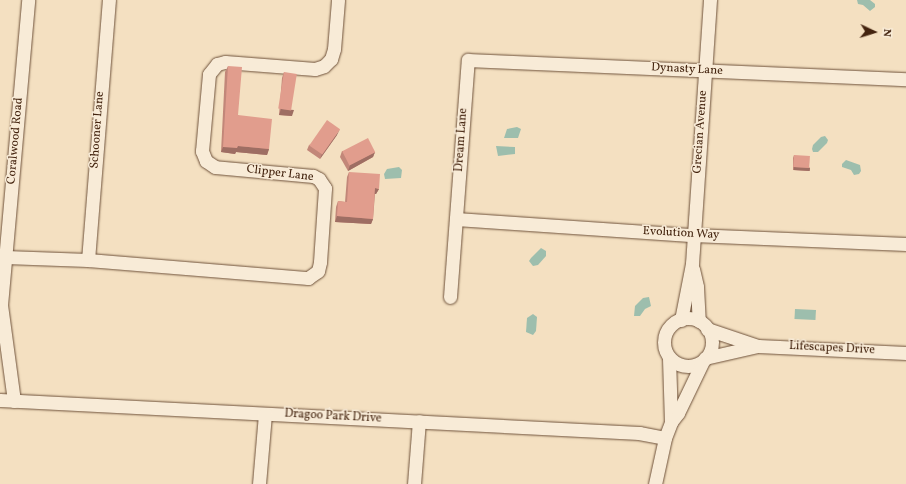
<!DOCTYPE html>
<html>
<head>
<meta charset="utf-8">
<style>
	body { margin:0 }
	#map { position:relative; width:906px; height:484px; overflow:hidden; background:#f4e0c1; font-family:Vollkorn,serif }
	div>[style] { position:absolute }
	.water>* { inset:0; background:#9dbead; transform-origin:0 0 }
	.roads { filter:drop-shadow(0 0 1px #6f523b) drop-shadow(0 0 1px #6f523b) }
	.street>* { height:13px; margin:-6.5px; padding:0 6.5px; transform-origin:6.5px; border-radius:6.5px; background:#f8ebd7 }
	.street>.ring { margin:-6.5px; padding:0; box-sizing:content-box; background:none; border:13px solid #f8ebd7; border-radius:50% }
	.wall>* { inset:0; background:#c28779 }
	.shaded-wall>* { inset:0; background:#9e6e63; transform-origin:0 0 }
	.building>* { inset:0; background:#e19d8d; transform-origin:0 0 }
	span { translate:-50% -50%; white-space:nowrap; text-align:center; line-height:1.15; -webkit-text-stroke:3px #f8ebd7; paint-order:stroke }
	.street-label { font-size:12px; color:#43230e }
	.north { position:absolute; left:854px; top:12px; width:40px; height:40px; -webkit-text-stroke:3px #f8ebd7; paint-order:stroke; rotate:94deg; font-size:11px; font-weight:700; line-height:16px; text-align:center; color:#43230e }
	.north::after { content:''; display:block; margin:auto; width:14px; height:18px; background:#43230e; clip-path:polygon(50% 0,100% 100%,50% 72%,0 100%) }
</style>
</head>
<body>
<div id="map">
	<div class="water">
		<i style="clip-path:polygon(857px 0,870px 0,875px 4px,875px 7px,870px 11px,863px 5px,858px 4px)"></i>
		<i style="clip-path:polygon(517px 127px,521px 129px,518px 138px,504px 138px,507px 129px)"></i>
		<i style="clip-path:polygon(825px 136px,828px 140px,827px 143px,818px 152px,813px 152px,812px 149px,813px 145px,821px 137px)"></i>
		<i style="clip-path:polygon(496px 146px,515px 147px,515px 154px,498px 156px)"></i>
		<i style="clip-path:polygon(846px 160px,860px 165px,861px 171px,859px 174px,854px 175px,851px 170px,842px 167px,842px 164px)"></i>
		<i style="clip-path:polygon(399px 167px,402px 170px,401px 178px,385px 179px,384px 174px,387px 169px)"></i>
		<i style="clip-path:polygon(541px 248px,546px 251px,546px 256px,538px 265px,533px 266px,529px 261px,531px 258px)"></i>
		<i style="clip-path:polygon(649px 297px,651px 306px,645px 309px,640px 316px,634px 316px,635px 306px,643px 298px)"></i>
		<i style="left:795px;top:309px;width:21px;height:10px;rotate:3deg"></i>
		<i style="clip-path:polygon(533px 314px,537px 317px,536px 331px,533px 335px,526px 332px,527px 318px)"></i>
	</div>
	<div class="roads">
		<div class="street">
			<i style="left:456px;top:219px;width:238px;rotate:3.9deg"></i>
			<i style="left:693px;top:235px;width:213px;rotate:2.4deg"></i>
			<i style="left:5px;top:257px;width:83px;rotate:2.1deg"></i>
			<i style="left:88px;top:260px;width:221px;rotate:4.7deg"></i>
			<i style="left:308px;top:278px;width:12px;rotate:-35deg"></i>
			<i style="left:318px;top:271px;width:9px;rotate:-77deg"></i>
			<i style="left:320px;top:262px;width:74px;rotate:-86.1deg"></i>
			<i style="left:325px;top:188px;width:11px;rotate:-124deg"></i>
			<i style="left:319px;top:179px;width:7px;rotate:-153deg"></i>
			<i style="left:313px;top:176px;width:98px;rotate:-174.8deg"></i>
			<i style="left:215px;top:167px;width:11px;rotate:-146deg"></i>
			<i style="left:206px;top:161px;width:11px;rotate:-112deg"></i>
			<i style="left:202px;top:151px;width:77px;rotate:-84.8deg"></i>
			<i style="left:209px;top:74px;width:13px;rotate:-51deg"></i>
			<i style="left:217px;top:64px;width:8px;rotate:-14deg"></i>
			<i style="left:225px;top:62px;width:90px;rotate:4.4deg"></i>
			<i style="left:315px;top:69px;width:9px;rotate:-18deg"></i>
			<i style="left:324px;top:66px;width:10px;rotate:-45deg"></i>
			<i style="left:331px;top:59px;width:10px;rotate:-73deg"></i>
			<i style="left:334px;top:49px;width:49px;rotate:-85.3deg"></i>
			<i style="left:88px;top:260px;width:261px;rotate:-85.4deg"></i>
			<i style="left:693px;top:269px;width:18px;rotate:77deg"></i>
			<i style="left:697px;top:287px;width:34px;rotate:87deg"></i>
			<i style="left:450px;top:297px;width:238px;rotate:-85.7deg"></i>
			<i style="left:468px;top:60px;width:438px;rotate:2.5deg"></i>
			<i class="ring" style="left:664px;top:318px;width:35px;height:35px"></i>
			<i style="left:681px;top:320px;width:57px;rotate:-78.9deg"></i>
			<i style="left:692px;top:264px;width:265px;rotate:-86.1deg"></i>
			<i style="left:707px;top:329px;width:54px;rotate:18.4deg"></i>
			<i style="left:758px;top:346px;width:148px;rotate:2.7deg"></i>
			<i style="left:669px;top:358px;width:64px;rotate:88.2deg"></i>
			<i style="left:705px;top:358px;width:54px;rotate:-12.8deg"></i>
			<i style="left:0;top:400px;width:640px;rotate:2.96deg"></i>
			<i style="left:639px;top:433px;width:26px;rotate:11deg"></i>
			<i style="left:14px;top:401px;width:97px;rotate:-97.7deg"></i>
			<i style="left:1px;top:305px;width:306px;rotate:-84.9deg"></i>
			<i style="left:259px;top:484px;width:70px;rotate:-85.1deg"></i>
			<i style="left:414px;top:484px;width:63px;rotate:-85.5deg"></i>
			<i style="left:655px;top:484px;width:47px;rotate:-77.7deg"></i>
			<i style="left:665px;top:438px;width:17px;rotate:-69deg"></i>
			<i style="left:671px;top:422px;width:11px;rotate:-52deg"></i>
			<i style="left:678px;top:413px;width:58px;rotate:-64.3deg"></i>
		</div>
	</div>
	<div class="wall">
		<i style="clip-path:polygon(228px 66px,238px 115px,269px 149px,267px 155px,236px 152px,235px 154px,221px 152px,225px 72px)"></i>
		<i style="clip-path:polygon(284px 72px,292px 116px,279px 115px,282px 78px)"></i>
		<i style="clip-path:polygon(337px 135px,320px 159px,307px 150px,309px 145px)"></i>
		<i style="clip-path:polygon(342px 151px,375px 152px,373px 157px,348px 171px,340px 157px)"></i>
		<i style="clip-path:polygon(794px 155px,810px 168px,809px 171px,793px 170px,793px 158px)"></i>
		<i style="clip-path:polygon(349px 172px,379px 189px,376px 194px,375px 194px,373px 219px,371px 224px,335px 222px,336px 207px,338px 201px,345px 202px,347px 177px)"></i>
	</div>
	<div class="shaded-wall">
		<i style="clip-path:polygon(281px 109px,294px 110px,292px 116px,279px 115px)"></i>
		<i style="clip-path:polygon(340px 129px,337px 135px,320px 159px,322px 154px)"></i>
		<i style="clip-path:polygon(238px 146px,269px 149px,267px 155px,236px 152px,235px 154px,221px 152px,223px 147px)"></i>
		<i style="clip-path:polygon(375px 152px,373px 157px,348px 171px,350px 165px)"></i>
		<i style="left:794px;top:167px;width:16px;height:3px;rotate:4deg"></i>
		<i style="clip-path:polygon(375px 188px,379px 189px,376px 194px,373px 194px)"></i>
		<i style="clip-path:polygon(337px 216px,373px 219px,371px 224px,335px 222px)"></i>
	</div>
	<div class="building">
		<i style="clip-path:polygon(228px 66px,242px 67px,238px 115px,272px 119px,269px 149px,238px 146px,237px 148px,223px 147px)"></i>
		<i style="left:284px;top:72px;width:13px;height:37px;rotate:9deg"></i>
		<i style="left:327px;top:120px;width:16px;height:31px;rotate:35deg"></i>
		<i style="left:368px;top:138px;width:16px;height:29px;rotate:63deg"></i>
		<i style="left:794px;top:155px;width:16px;height:12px;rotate:4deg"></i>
		<i style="clip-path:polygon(349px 172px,380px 174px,379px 189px,375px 188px,373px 219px,337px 216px,338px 201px,347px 202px)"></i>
	</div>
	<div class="street-label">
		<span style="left:687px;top:70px;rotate:3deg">Dynasty Lane</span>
		<span style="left:98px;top:130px;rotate:-86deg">Schooner Lane</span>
		<span style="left:701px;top:132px;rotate:-86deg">Grecian Avenue</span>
		<span style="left:462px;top:140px;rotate:-86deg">Dream Lane</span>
		<span style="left:16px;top:141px;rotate:-85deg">Coralwood Road</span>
		<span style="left:280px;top:174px;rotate:7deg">Clipper Lane</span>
		<span style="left:681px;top:234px;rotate:3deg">Evolution Way</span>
		<span style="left:832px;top:349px;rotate:3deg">Lifescapes Drive</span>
		<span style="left:333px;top:417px;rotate:3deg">Dragoo Park Drive</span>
	</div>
	<div class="north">N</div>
</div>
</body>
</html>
